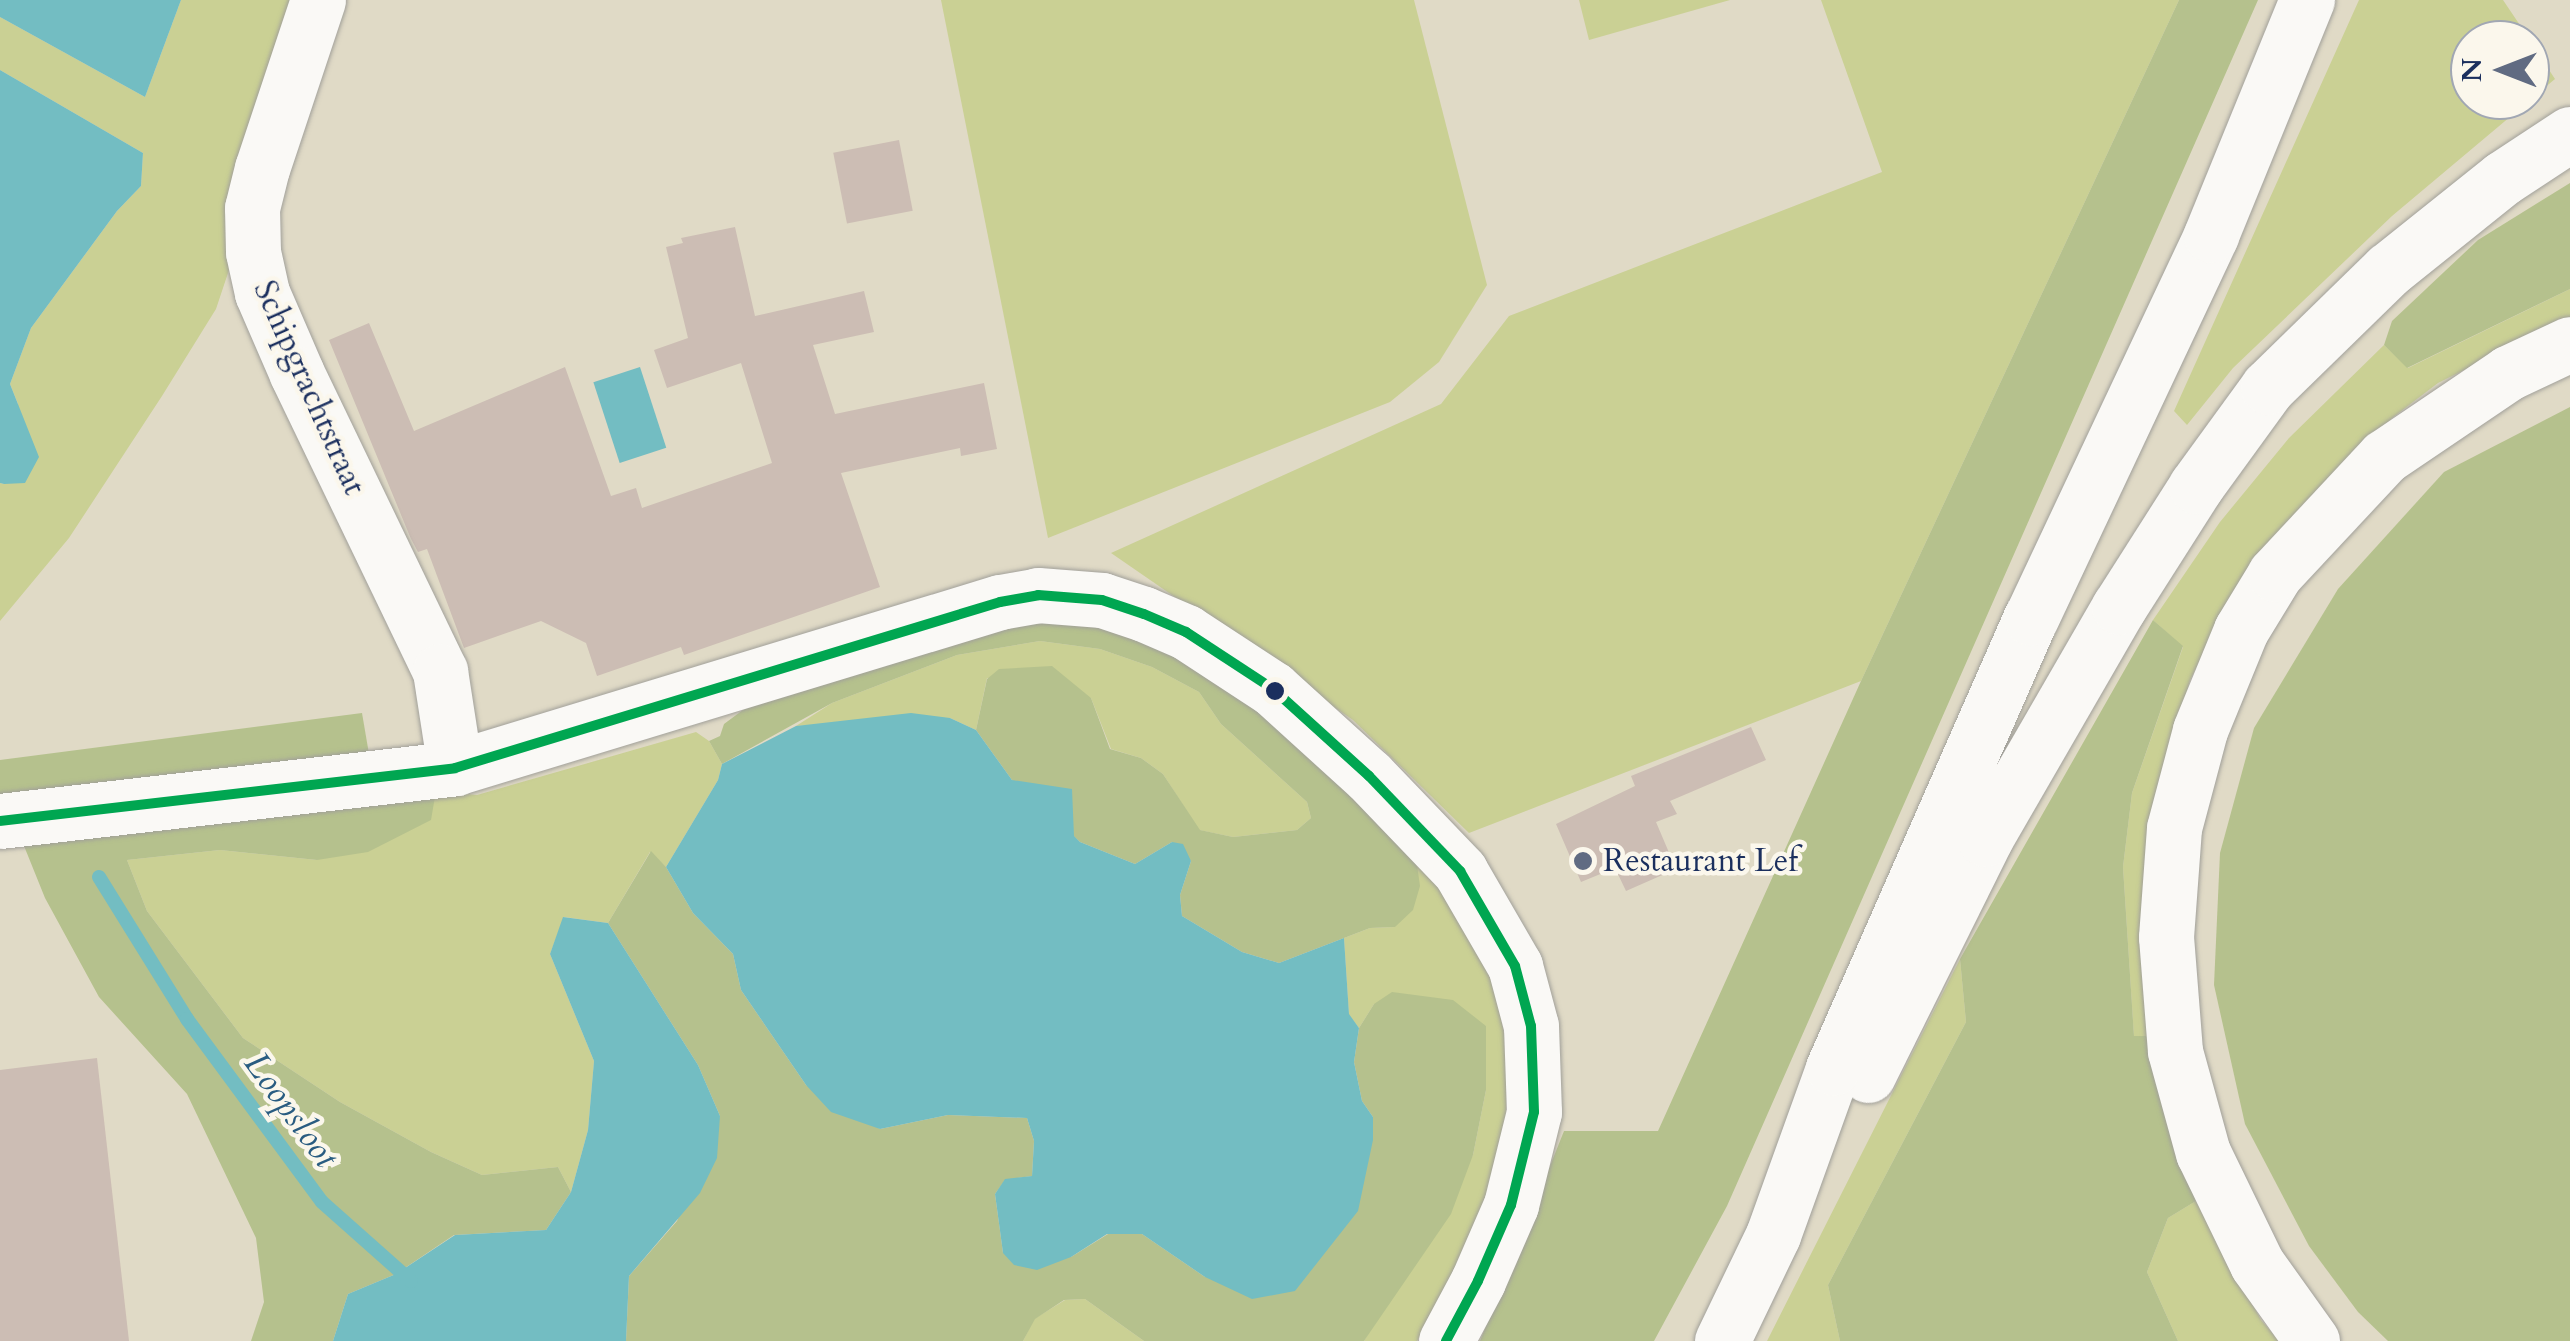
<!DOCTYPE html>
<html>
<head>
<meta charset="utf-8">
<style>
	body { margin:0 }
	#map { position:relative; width:2570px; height:1341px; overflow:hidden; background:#e0dac6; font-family:Cardo,serif }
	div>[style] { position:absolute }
	.green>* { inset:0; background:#cad094 }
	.forest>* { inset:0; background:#b5c18d }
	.water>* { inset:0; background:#73bdc2; transform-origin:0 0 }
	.stream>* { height:14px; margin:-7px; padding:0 7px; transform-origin:7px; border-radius:7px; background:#73bdc2 }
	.building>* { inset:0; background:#ccbdb4; transform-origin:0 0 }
	.roads { filter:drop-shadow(0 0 2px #a1a09a) drop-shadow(0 0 2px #a1a09a) }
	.minor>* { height:55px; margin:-27.5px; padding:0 27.5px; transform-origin:27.5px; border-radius:27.5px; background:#faf9f6 }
	.highway>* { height:55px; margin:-27.5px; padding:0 27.5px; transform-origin:27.5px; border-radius:27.5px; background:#faf9f6 }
	.bus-1>* { height:10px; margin:-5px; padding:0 5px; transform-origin:5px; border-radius:5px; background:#00a651 }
	.dots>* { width:28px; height:28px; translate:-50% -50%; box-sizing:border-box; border:5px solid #fbf7ec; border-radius:50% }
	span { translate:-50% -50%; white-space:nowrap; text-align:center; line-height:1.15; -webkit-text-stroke:9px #fbf7ec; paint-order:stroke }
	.street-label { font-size:32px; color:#1b2f5e }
	.poi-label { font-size:32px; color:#1b2f5e }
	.left { translate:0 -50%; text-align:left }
	.water-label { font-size:35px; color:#295c81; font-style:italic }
	.north { position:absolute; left:2450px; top:20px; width:100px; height:100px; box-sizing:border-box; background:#fbf7ec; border:2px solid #a1a7b3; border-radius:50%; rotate:270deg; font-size:28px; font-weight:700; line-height:40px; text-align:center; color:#1b2f5e }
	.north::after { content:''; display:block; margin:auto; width:35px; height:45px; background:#606b82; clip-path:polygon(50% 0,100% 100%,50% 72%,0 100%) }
</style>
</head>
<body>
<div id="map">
	<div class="green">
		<i style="clip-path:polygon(181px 0,299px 0,229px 270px,216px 309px,162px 396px,69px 538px,0 621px,0 483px,4px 484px,18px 404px,10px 384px,31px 328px,117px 211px,141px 186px,143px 153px,0 70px,0 17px,145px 97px)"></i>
		<i style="clip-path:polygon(941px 0,1414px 0,1487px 285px,1439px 362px,1390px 402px,1048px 538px)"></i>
		<i style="clip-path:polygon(1579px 0,1730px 0,1589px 40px)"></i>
		<i style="clip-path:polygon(1821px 0,2179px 0,1861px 681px,1469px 833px,1353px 720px,1111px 553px,1441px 404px,1509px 316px,1882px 172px)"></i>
		<i style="clip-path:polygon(2359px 0,2503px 0,2530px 40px,2470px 40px,2470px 100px,2530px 100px,2530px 41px,2555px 79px,2392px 216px,2233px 368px,2187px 425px,2174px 411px)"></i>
		<i style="clip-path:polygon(2570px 289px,2570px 317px,2438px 383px,2392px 418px,2229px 602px,2190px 680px,2159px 791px,2150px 1036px,2134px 1037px,2123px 867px,2132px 793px,2183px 647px,2153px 620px,2220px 522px,2289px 438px,2384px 345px,2408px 368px)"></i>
		<i style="clip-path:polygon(1040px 641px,1100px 649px,1152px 667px,1199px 692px,1221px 724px,1307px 802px,1311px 818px,1297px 830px,1233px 837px,1199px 830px,1163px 774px,1141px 758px,1111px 749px,1091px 698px,987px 678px,976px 730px,950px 718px,796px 726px,832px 703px,957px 655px)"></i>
		<i style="clip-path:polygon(696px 732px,709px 741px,722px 764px,718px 780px,666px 867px,650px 852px,608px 923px,564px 917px,550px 954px,594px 1061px,588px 1130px,571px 1192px,558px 1167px,482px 1175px,431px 1152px,340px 1102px,243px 1038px,147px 911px,127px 860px,220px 850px,317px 860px,436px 791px,477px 795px)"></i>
		<i style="clip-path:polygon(1416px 858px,1459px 910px,1490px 963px,1509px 1058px,1505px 1125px,1489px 1194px,1463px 1263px,1417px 1341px,1364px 1341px,1473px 1155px,1486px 1090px,1486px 1026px,1374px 1004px,1359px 1028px,1349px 1015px,1344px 938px,1370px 928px,1395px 927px)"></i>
		<i style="clip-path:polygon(1960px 959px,1966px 1022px,1828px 1285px,1840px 1341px,1767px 1341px)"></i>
		<i style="clip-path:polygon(2196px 1201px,2261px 1320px,2279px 1341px,2178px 1341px,2147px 1272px,2168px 1218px)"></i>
		<i style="clip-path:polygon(1085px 1299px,1144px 1341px,1023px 1341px,1034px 1319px,1065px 1300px)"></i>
	</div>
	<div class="forest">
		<i style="clip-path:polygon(2179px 0,2258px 0,1727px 1206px,1654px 1341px,1480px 1341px,1564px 1131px,1658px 1131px,1861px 681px)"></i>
		<i style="clip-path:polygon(2570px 183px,2570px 289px,2407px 368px,2384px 345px,2392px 321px,2478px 240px)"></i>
		<i style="clip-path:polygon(2570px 407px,2570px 1341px,2388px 1341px,2358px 1312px,2309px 1246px,2245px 1124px,2214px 985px,2220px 853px,2254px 728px,2338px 589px,2444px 472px)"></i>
		<i style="clip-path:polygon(2153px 620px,2183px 646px,2132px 793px,2123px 867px,2134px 1036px,2150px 1036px,2196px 1201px,2168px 1218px,2147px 1272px,2178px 1341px,1840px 1341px,1828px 1285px,1966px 1022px,1960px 959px)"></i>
		<i style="clip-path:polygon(1080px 621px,1147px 638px,1295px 729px,1416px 858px,1420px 886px,1413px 910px,1395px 927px,1370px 928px,1279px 963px,1242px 952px,1182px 916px,1180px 895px,1191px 861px,1172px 842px,1135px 864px,1080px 842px,1012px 780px,976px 730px,987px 679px,999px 669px,1052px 666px,1091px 698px,1110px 749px,1141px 758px,1163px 774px,1200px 830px,1233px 837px,1297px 830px,1311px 818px,1307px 802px,1221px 724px,1199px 692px,1152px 667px,1100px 649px,1040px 641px,957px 655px,832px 703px,722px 764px,709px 741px,720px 736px,724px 724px,751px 704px,1006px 622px)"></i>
		<i style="clip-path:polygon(362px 713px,369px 754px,0 796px,0 760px)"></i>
		<i style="clip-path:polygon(436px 791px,431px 820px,368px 852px,317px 860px,220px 850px,127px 860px,147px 911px,243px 1038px,340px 1102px,431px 1152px,482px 1175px,558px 1167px,571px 1192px,546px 1230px,454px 1235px,396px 1274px,348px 1294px,333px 1341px,251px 1341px,264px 1302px,256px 1238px,187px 1094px,99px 997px,45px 898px,20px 836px)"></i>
		<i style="clip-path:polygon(651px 851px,666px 867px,693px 913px,733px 954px,741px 990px,806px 1085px,880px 1129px,948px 1115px,1027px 1118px,1034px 1141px,1032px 1176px,1005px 1180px,995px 1194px,1003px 1253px,1071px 1257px,1108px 1234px,1142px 1234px,1205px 1277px,1373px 1117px,1362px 1101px,1354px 1062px,1359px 1028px,1374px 1004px,1392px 992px,1453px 1000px,1486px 1026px,1486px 1090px,1473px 1155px,1451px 1214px,1364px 1341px,1144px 1341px,1085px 1299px,1064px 1300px,1035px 1319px,1023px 1341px,626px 1341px,629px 1276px,677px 1221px,720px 1116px,698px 1065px,608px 923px)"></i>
	</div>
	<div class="water">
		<i style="clip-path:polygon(0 0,181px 0,145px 97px,0 17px)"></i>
		<i style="clip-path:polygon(0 70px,143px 153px,141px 186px,117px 211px,31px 328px,10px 384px,39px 457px,25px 483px,4px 484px,0 483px)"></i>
		<i style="left:640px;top:367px;width:85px;height:49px;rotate:72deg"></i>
		<i style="clip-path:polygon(911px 713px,950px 718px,976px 730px,1012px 780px,1072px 789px,1074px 836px,1080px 842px,1135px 864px,1172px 842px,1183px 844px,1191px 861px,1180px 895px,1182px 916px,1242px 952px,1279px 963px,1344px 938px,1349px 1014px,1359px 1028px,1354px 1062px,1362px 1101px,1373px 1117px,1373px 1140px,1358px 1211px,1295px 1291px,1252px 1299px,1205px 1277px,1142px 1234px,1107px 1234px,1071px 1257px,1037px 1270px,1014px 1265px,1003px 1253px,995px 1194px,1005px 1179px,1032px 1176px,1034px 1141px,1027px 1118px,948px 1115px,880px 1129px,831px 1112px,806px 1085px,741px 990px,733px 954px,693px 913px,666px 867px,718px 780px,722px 764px,796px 726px)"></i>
		<i style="clip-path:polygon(563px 917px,608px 923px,698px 1065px,720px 1116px,717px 1158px,700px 1193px,629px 1276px,626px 1341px,333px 1341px,348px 1294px,396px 1274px,455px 1235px,546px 1230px,571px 1192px,588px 1130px,594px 1061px,550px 954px)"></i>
	</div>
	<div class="stream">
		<i style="left:99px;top:877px;width:167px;rotate:58.2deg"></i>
		<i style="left:187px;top:1019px;width:227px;rotate:53.6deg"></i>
		<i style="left:322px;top:1202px;width:119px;rotate:41.6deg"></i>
	</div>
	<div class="building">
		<i style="left:899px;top:140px;width:72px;height:67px;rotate:79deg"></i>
		<i style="clip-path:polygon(735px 227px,755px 316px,864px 291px,874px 332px,813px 345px,835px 414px,984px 383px,997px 449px,961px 456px,960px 448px,841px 473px,880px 587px,684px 655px,681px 647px,597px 676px,586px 643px,541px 621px,464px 648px,427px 549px,418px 552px,411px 539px,329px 340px,369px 323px,414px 431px,565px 367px,611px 496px,636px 488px,642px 508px,772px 463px,741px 363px,667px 388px,654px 350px,688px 338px,666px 247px,683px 243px,681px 238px)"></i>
		<i style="clip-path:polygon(1751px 727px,1766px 760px,1670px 801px,1677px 814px,1656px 822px,1676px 869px,1626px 891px,1615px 868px,1581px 882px,1556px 824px,1635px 786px,1631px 776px)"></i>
		<i style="clip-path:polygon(97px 1058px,129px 1341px,0 1341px,0 1070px)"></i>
	</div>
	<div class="roads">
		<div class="minor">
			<i style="left:318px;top:0;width:177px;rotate:108.4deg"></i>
			<i style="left:262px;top:168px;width:41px;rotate:104deg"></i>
			<i style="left:252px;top:208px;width:44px;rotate:88.7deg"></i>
			<i style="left:253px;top:252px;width:42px;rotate:77.6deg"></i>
			<i style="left:262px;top:293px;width:88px;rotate:66.6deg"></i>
			<i style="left:297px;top:374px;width:330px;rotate:64.3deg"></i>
			<i style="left:440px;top:671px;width:98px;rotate:81.2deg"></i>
			<i style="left:0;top:821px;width:458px;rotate:-6.6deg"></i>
			<i style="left:455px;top:768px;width:570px;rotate:-16.94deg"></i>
			<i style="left:1000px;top:602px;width:39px;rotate:-10deg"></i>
			<i style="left:1038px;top:595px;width:64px;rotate:4.5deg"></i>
			<i style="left:1102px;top:600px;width:44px;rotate:18.4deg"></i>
			<i style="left:1144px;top:614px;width:46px;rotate:23.2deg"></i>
			<i style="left:1186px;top:632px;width:104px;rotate:33.2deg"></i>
			<i style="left:1273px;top:689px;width:130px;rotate:42.2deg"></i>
			<i style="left:1369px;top:776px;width:132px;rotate:46.2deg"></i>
			<i style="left:1460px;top:871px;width:110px;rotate:59.9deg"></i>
			<i style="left:1515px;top:966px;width:62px;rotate:75.1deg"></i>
			<i style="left:1531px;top:1026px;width:86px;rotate:88deg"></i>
			<i style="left:1534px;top:1112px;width:96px;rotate:103.9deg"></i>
			<i style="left:1511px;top:1205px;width:83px;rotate:113.5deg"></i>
			<i style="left:1478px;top:1281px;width:68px;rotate:118.1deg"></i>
		</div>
		<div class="highway">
			<i style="left:1868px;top:1075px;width:263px;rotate:-63.6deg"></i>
			<i style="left:1985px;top:839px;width:268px;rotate:-60deg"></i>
			<i style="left:2119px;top:607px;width:143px;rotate:-57.5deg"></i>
			<i style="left:2196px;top:486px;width:122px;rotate:-54deg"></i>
			<i style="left:2268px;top:387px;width:168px;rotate:-44.3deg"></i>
			<i style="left:2388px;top:270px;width:147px;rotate:-38.7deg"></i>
			<i style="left:2503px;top:178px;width:80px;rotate:-33.3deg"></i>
			<i style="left:1722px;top:1341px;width:118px;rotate:-64.3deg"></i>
			<i style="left:1773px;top:1235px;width:177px;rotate:-70.2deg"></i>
			<i style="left:1833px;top:1068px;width:492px;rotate:-66.3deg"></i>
			<i style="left:2031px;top:618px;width:423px;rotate:-64.8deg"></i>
			<i style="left:2211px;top:235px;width:254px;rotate:-67.8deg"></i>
			<i style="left:2312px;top:1341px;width:95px;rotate:-125.5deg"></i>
			<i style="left:2257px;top:1264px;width:123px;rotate:-115.9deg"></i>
			<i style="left:2203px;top:1153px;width:106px;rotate:-105.4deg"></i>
			<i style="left:2175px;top:1051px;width:114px;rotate:-94.5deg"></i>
			<i style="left:2166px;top:937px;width:109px;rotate:-85.8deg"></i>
			<i style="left:2174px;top:828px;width:101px;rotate:-75.1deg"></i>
			<i style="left:2200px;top:730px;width:108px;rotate:-67.7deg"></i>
			<i style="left:2241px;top:630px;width:66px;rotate:-58.7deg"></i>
			<i style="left:2275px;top:574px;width:160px;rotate:-47deg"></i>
			<i style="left:2384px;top:457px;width:150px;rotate:-34.1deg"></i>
			<i style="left:2508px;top:373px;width:68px;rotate:-25.1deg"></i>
		</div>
	</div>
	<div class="bus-1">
		<i style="left:0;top:821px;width:458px;rotate:-6.6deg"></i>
		<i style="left:455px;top:768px;width:570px;rotate:-16.94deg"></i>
		<i style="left:1000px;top:602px;width:39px;rotate:-10deg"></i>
		<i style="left:1038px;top:595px;width:64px;rotate:4.5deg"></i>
		<i style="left:1102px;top:600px;width:44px;rotate:18.4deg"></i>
		<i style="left:1144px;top:614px;width:46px;rotate:23.2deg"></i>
		<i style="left:1186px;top:632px;width:104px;rotate:33.2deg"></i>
		<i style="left:1273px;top:689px;width:130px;rotate:42.2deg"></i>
		<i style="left:1369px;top:776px;width:132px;rotate:46.2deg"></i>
		<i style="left:1460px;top:871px;width:110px;rotate:59.9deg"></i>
		<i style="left:1515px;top:966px;width:62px;rotate:75.1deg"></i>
		<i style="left:1531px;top:1026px;width:86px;rotate:88deg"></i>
		<i style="left:1534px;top:1112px;width:96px;rotate:103.9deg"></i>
		<i style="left:1511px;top:1205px;width:83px;rotate:113.5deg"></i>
		<i style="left:1478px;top:1281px;width:68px;rotate:118.1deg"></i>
	</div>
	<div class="dots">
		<i style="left:1275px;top:691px;background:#1b2f5e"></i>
		<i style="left:1583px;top:861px;background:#606b82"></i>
	</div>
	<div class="street-label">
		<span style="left:309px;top:388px;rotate:66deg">Schipgrachtstraat</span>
	</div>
	<div class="poi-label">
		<span class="left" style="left:1603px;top:861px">Restaurant Lef</span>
	</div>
	<div class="water-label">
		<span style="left:291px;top:1110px;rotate:54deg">Loopsloot</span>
	</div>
	<div class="north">N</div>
</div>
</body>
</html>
